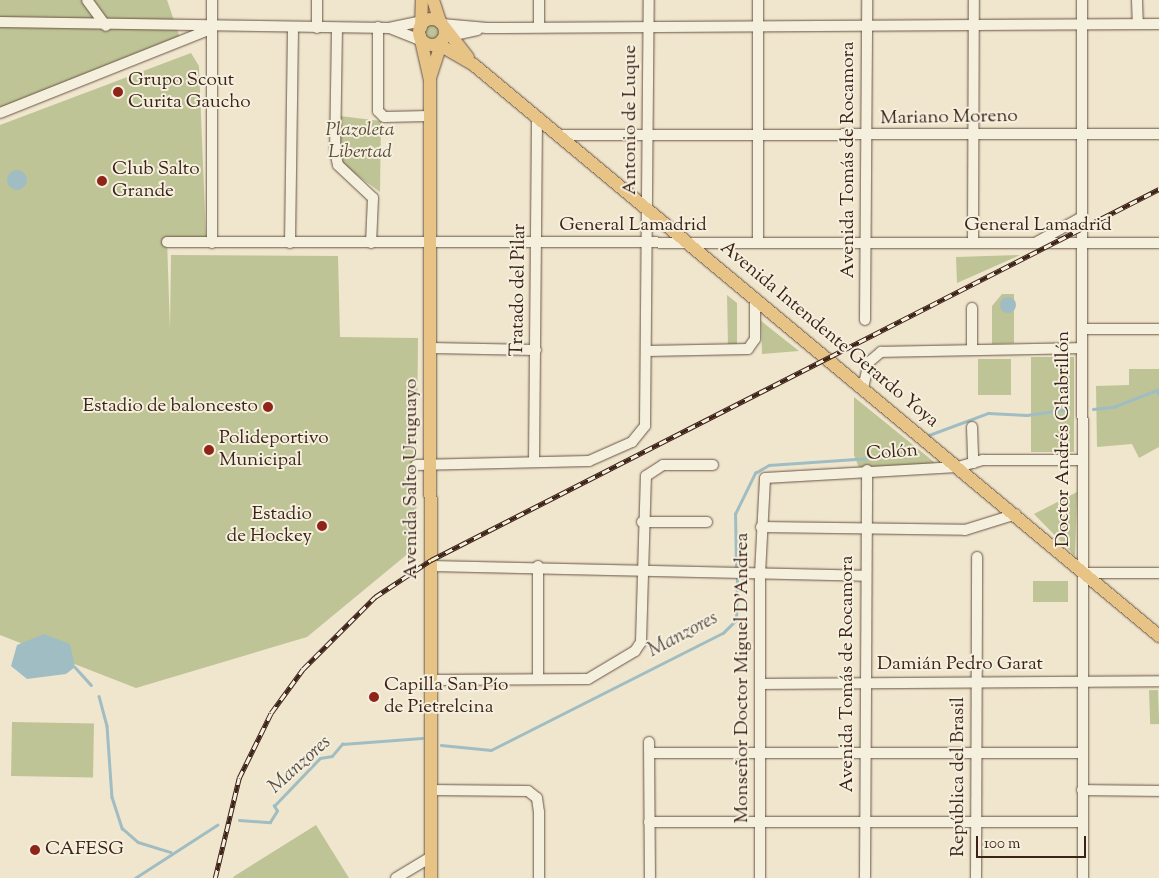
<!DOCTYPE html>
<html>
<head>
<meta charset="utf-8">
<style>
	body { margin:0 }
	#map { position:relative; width:1159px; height:878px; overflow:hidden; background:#f0e6cd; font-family:"Sorts Mill Goudy",serif }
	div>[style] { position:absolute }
	.green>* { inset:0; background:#bec495; transform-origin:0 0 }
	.round { border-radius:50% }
	.water>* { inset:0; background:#a0bdc3 }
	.stream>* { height:2.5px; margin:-1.25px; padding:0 1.25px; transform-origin:1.25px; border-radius:1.25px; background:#a0bdc3 }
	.roads { filter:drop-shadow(0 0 1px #695345) drop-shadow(0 0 1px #695345) }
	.minor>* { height:10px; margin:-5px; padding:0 5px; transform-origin:5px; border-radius:5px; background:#f5efde }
	.major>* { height:12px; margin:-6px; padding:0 6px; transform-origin:6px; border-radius:6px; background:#e8c386 }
	.major>.ring { margin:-6px; padding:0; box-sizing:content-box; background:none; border:12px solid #e8c386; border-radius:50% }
	.rail>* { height:4.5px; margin-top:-2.25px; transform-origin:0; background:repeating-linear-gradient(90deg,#f5efde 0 8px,#3c2218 0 16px); box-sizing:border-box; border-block:1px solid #3c2218 }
	.dots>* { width:14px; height:14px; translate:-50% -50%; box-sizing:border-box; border:2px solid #f5efde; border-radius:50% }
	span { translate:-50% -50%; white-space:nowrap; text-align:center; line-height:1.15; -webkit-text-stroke:4px #f5efde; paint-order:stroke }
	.poi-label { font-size:19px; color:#3c2218 }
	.left { translate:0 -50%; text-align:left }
	.right { translate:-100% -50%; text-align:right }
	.street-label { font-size:19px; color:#3c2218 }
	.park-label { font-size:19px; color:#5c4a37; font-style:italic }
	.water-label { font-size:20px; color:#5a504b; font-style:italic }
	.scale { position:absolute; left:976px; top:836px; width:110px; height:22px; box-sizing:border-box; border:2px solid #3c2218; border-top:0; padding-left:6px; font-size:15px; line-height:18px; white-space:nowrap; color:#3c2218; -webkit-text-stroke:4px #f5efde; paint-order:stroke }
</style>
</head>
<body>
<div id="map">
	<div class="green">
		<i style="clip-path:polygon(0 0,167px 0,180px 38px,0 108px)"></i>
		<i class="round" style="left:423px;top:23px;width:18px;height:18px"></i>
		<i style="clip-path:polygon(191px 53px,199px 66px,206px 238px,167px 239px,170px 330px,171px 255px,338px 256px,340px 337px,418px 338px,416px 547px,307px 637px,136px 688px,0 635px,0 125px)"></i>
		<i style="clip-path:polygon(340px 116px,381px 121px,380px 192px,339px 162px)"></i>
		<i style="clip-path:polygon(1020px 255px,957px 283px,956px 257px)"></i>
		<i style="clip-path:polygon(1002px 294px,1014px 294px,1014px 343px,992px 344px,992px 306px)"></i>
		<i style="clip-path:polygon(727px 295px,737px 303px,737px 348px,728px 348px)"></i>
		<i style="clip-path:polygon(761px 321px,799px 351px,762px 354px)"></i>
		<i style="left:1031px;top:357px;width:43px;height:95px"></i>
		<i style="left:978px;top:359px;width:33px;height:36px"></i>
		<i style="clip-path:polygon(1129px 369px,1159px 369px,1159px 447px,1139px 458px,1132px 444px,1097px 447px,1096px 386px,1129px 385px)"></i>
		<i style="clip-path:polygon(854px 397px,939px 466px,859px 468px,854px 455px)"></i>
		<i style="clip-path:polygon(1077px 492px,1075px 556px,1034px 514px)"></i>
		<i style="left:1033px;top:581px;width:35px;height:21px"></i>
		<i style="left:1158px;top:690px;width:34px;height:9px;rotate:88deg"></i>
		<i style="left:12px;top:722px;width:82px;height:54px;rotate:1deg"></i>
		<i style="clip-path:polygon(316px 825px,349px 878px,234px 878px,233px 877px)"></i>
	</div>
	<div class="water">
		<i class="round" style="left:7px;top:170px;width:20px;height:20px"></i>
		<i class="round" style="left:1000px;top:297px;width:16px;height:16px"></i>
		<i style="clip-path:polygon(44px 634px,70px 644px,75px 667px,66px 674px,27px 679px,11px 666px,17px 645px)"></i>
	</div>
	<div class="stream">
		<i style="left:1093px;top:409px;width:20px;rotate:-6deg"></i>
		<i style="left:1113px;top:407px;width:47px;rotate:-21.1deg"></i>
		<i style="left:1157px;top:390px;width:4px;rotate:63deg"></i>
		<i style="left:929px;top:435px;width:63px;rotate:-20.4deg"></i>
		<i style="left:988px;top:413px;width:39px;rotate:3deg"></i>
		<i style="left:1027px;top:415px;width:42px;rotate:-8.1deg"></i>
		<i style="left:736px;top:569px;width:55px;rotate:-91deg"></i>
		<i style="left:735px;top:514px;width:46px;rotate:-64deg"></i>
		<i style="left:755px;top:473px;width:16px;rotate:-30deg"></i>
		<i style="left:769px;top:465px;width:101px;rotate:-4deg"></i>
		<i style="left:870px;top:458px;width:40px;rotate:-13deg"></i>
		<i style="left:75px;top:667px;width:24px;rotate:48deg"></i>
		<i style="left:99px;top:696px;width:31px;rotate:75deg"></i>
		<i style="left:107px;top:726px;width:71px;rotate:86deg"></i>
		<i style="left:112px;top:797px;width:33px;rotate:72deg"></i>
		<i style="left:122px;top:828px;width:21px;rotate:41deg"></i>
		<i style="left:138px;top:842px;width:34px;rotate:17deg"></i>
		<i style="left:441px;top:745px;width:50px;rotate:5.7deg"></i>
		<i style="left:491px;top:750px;width:260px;rotate:-26.8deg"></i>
		<i style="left:723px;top:633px;width:18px;rotate:-45deg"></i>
		<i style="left:736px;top:620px;width:43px;rotate:-88.7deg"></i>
		<i style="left:239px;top:820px;width:31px;rotate:4deg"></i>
		<i style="left:270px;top:822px;width:13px;rotate:-58deg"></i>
		<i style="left:277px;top:811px;width:6px;rotate:-121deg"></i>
		<i style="left:274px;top:806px;width:66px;rotate:-46.2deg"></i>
		<i style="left:320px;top:758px;width:12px;rotate:-9deg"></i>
		<i style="left:332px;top:756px;width:16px;rotate:-50deg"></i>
		<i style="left:342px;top:744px;width:80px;rotate:-4.3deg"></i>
		<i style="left:135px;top:878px;width:98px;rotate:-32.9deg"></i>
	</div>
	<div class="roads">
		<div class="minor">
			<i style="left:87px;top:0;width:32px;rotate:54deg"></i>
			<i style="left:212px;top:0;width:243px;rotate:90deg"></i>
			<i style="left:539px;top:0;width:25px;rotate:90deg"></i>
			<i style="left:758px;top:0;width:243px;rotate:90deg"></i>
			<i style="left:1082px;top:0;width:878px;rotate:89.93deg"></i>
			<i style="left:1137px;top:0;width:24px;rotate:88deg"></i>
			<i style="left:0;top:22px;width:389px;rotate:0.9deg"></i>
			<i style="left:389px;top:28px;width:38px;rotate:-12deg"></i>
			<i style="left:442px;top:24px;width:45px;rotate:5.1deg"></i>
			<i style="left:487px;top:28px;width:672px;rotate:-0.34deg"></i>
			<i style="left:378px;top:27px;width:84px;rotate:90deg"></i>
			<i style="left:378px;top:111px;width:8px;rotate:45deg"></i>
			<i style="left:384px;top:117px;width:45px;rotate:-1.3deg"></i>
			<i style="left:317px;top:28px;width:28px;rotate:-90deg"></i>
			<i style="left:337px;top:28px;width:123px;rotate:90.9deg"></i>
			<i style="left:335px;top:151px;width:14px;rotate:78deg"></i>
			<i style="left:338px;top:165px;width:48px;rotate:43.3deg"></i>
			<i style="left:373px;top:198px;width:45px;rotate:92.5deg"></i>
			<i style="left:390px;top:28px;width:38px;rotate:22deg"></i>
			<i style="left:445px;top:37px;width:33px;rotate:-12deg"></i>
			<i style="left:0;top:113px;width:225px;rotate:-21.7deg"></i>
			<i style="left:559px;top:135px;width:600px;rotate:-0.1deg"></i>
			<i style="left:167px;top:242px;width:992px;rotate:0.06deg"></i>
			<i style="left:1037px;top:242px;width:51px;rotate:-29.1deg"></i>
			<i style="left:290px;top:243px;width:215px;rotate:-89.2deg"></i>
			<i style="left:973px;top:243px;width:243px;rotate:-89.8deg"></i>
			<i style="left:865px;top:320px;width:320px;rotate:-89.6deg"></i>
			<i style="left:1082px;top:329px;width:77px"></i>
			<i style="left:431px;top:348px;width:105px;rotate:1.1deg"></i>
			<i style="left:972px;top:349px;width:41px;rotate:-90deg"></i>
			<i style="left:647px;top:351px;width:101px;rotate:-1.1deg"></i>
			<i style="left:748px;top:349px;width:12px;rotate:-55deg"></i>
			<i style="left:755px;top:339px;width:40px;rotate:-90deg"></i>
			<i style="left:863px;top:388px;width:27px;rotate:-77deg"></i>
			<i style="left:869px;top:362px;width:16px;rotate:-40deg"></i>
			<i style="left:881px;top:352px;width:201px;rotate:-1.1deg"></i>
			<i style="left:972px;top:427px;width:36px;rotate:88deg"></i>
			<i style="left:534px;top:462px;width:344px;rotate:-89.5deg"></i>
			<i style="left:416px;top:465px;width:173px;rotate:-1.3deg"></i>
			<i style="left:589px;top:461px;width:47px;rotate:-23.8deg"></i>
			<i style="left:632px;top:442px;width:21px;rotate:-51deg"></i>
			<i style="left:645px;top:426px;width:426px;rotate:-89.5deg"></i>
			<i style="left:642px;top:522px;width:65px"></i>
			<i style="left:761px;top:527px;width:204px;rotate:0.8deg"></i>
			<i style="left:965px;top:530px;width:53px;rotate:-17.4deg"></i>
			<i style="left:431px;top:566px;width:434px;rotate:1.3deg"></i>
			<i style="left:1082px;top:573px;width:77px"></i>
			<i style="left:538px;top:678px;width:112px;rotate:-90deg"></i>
			<i style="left:432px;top:680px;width:156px;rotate:-0.4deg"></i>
			<i style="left:588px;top:679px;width:55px;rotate:-30.8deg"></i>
			<i style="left:635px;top:651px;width:11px;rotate:-56deg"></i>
			<i style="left:641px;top:642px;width:166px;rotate:-88.3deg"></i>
			<i style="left:646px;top:476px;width:20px;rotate:-33deg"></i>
			<i style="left:663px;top:465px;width:50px"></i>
			<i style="left:761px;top:684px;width:398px;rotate:-0.4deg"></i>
			<i style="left:649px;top:742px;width:136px;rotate:89.6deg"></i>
			<i style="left:650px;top:753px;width:432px"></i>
			<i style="left:431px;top:790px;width:97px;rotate:0.6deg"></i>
			<i style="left:528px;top:791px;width:11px;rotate:38deg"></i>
			<i style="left:537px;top:798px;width:14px;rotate:82deg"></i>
			<i style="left:539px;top:812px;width:66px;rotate:90deg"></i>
			<i style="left:1082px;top:790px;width:77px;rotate:0.7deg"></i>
			<i style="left:649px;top:822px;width:433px"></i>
			<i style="left:396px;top:878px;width:41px;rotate:-31deg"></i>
			<i style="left:760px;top:878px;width:304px;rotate:-90deg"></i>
			<i style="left:760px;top:574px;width:96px;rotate:-87deg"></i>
			<i style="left:765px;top:478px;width:193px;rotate:-3.3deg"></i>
			<i style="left:958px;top:467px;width:26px;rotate:-16deg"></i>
			<i style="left:983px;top:460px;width:99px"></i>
			<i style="left:865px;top:878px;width:408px;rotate:-89.7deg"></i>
			<i style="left:976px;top:878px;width:321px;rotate:-89.8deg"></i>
		</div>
		<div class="major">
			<i style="left:433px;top:0;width:23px;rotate:72deg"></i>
			<i class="ring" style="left:419px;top:19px;width:14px;height:14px"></i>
			<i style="left:421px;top:27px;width:27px;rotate:-88deg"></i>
			<i style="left:445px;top:28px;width:37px;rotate:52deg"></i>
			<i style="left:420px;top:36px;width:45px;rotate:77.2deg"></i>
			<i style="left:430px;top:80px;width:798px;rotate:89.93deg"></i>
			<i style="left:438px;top:44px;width:42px;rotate:30.3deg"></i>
			<i style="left:474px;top:65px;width:892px;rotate:39.81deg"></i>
			<i style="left:430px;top:78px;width:40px;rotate:-72deg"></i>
		</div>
	</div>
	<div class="rail">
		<i style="left:215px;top:878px;width:103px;rotate:-76.5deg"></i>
		<i style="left:239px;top:778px;width:72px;rotate:-63.8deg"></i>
		<i style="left:271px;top:713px;width:54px;rotate:-54deg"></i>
		<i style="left:303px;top:669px;width:102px;rotate:-45deg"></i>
		<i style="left:375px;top:597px;width:67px;rotate:-33.5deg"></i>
		<i style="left:431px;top:560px;width:817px;rotate:-27deg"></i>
	</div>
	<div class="dots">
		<i style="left:118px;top:92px;background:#8f2418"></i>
		<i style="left:102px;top:181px;background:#8f2418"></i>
		<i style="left:268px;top:407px;background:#8f2418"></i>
		<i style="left:209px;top:450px;background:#8f2418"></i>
		<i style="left:322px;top:526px;background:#8f2418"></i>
		<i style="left:374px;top:697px;background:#8f2418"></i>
		<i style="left:35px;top:850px;background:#8f2418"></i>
	</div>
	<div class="poi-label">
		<span class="left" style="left:128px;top:92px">Grupo Scout<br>Curita Gaucho</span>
		<span class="left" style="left:112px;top:181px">Club Salto<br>Grande</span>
		<span class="right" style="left:258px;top:407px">Estadio de baloncesto</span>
		<span class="left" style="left:219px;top:450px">Polideportivo<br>Municipal</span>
		<span class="right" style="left:312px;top:526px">Estadio<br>de Hockey</span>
		<span class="left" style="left:384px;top:697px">Capilla San Pío<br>de Pietrelcina</span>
		<span class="left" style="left:45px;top:850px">CAFESG</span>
	</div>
	<div class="street-label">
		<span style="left:949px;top:118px;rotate:-1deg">Mariano Moreno</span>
		<span style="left:631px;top:120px;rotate:-90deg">Antonio de Luque</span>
		<span style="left:849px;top:160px;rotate:-90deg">Avenida Tomás de Rocamora</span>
		<span style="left:633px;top:226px">General Lamadrid</span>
		<span style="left:1038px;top:226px">General Lamadrid</span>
		<span style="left:519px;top:290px;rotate:-89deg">Tratado del Pilar</span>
		<span style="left:829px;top:335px;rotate:40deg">Avenida Intendente Gerardo Yoya</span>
		<span style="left:1064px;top:439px;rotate:-90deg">Doctor Andrés Chabrillón</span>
		<span style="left:892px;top:453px;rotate:-4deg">Colón</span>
		<span style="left:412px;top:479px;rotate:-90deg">Avenida Salto Uruguayo</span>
		<span style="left:960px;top:665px">Damián Pedro Garat</span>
		<span style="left:848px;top:674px;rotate:-90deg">Avenida Tomás de Rocamora</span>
		<span style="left:743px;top:678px;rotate:-90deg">Monseñor Doctor Miguel D'Andrea</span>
		<span style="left:959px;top:777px;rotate:-90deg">República del Brasil</span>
	</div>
	<div class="park-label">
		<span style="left:360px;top:142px">Plazoleta<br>Libertad</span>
	</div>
	<div class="water-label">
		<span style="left:683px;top:635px;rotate:-28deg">Manzores</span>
		<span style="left:300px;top:765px;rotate:-42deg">Manzores</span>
	</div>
	<div class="scale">100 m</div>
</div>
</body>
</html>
